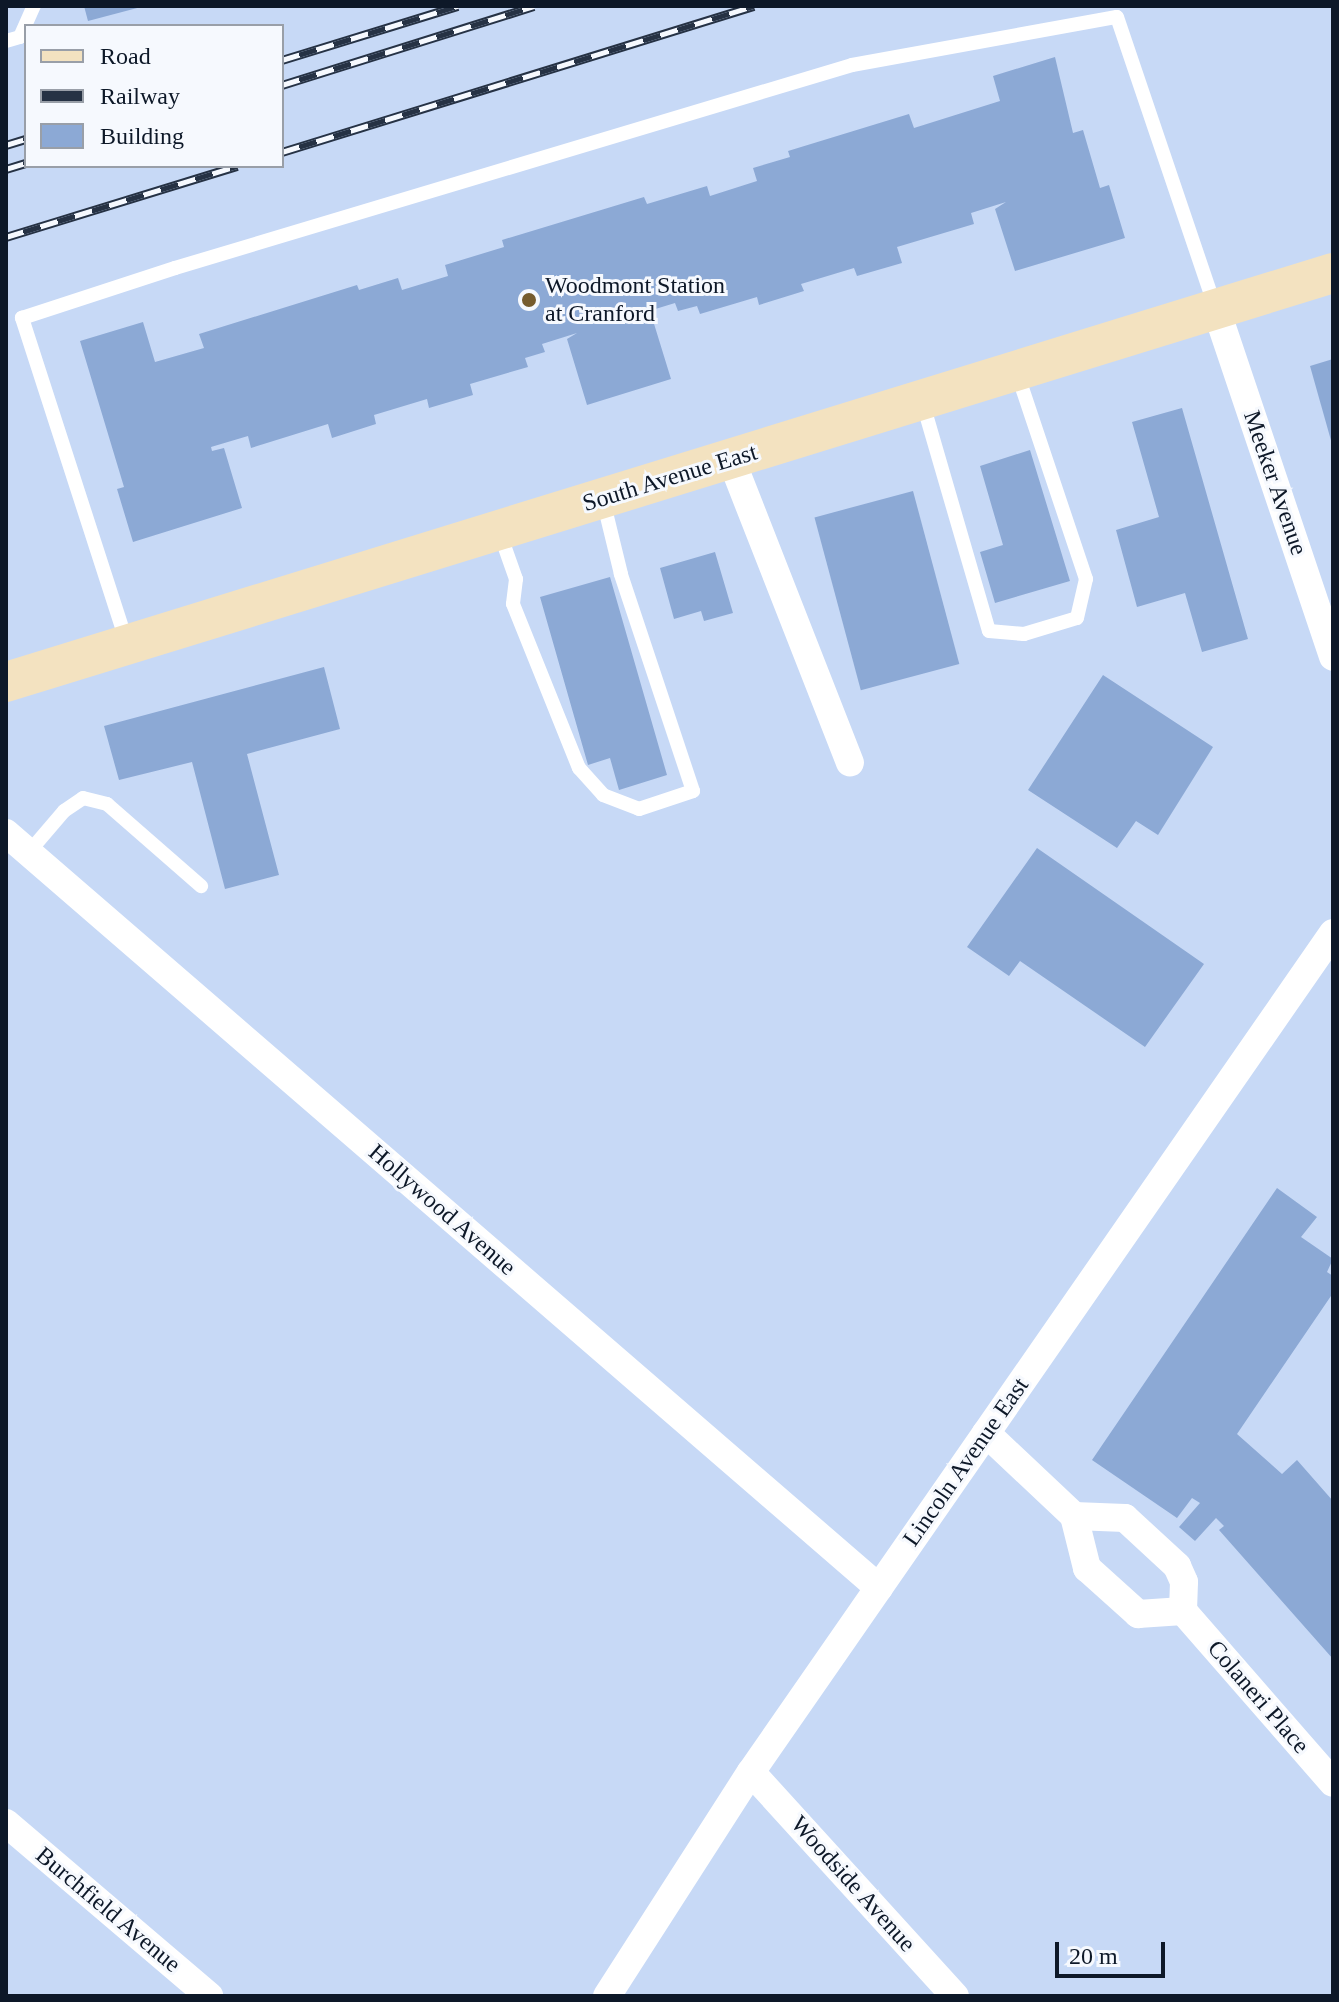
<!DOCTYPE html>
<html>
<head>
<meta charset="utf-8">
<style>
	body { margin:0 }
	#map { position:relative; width:1339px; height:2002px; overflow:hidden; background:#c7d9f6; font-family:"Times New Roman",serif }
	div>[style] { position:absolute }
	.building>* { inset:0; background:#8ca9d5; transform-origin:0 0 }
	.lane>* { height:14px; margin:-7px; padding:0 7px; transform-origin:7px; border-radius:7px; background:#fff }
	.street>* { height:28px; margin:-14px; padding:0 14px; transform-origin:14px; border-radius:14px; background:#fff }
	.secondary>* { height:40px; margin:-20px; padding:0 20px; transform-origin:20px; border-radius:20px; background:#f3e2c0 }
	.rail>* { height:9px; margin-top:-4.5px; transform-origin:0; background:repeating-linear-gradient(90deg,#f6f9fe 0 18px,#263244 0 36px); box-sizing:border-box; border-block:2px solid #263244 }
	.dots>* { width:22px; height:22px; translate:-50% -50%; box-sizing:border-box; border:4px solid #f6f9fe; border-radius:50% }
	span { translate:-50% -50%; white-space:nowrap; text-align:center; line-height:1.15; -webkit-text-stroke:6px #f6f9fe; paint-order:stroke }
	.poi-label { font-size:24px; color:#0d1828 }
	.left { translate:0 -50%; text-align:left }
	.street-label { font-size:24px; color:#0d1828 }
	.frame { position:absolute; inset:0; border:8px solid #0d1828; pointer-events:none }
	.legend { position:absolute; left:24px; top:24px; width:260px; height:144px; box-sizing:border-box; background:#f6f9fe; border:2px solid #999fa8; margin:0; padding:10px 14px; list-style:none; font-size:24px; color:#0d1828 }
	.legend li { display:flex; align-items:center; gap:16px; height:40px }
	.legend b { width:40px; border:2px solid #999fa8 }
	.scale { position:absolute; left:1055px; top:1942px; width:110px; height:36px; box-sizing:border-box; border:4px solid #0d1828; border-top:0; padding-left:10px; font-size:24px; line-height:28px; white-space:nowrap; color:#0d1828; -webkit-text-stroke:6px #f6f9fe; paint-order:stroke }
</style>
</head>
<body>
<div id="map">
	<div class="building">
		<i style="clip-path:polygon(84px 6px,141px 6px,141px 7px,88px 21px)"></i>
		<i style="clip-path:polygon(1055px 57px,1073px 133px,1083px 130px,1100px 188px,1109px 185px,1125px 238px,1015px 271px,995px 209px,1006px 202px,971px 213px,974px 224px,897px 247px,902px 263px,857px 276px,854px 268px,801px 284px,804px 291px,759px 305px,757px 297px,700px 314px,697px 306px,678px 311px,675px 303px,639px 314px,651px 314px,671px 379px,587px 405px,567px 339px,577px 333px,542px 344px,545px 352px,525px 358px,528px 367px,470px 384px,473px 395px,429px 408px,427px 399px,374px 415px,376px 424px,332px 438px,328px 424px,251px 448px,248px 436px,211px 447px,212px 451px,224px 448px,242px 508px,133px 542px,117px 489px,124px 487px,80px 341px,143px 322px,155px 362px,204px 348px,199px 334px,357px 285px,359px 290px,398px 278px,402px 290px,448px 276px,445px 265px,504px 247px,502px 240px,644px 197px,647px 204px,707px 186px,710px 196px,757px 181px,753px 168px,790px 157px,788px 151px,909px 114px,914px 128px,1000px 101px,993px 76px)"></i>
		<i style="clip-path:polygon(1333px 359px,1333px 444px,1332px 444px,1310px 366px)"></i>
		<i style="clip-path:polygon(1182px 408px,1248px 639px,1202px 652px,1185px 593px,1137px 607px,1116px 530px,1159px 517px,1132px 422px)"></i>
		<i style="clip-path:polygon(1030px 450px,1070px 581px,995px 603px,980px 552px,1003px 545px,980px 466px)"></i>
		<i style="left:913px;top:491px;width:179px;height:102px;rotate:75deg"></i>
		<i style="clip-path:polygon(715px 552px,733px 613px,704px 621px,701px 611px,674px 619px,660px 568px)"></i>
		<i style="clip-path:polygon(610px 577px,667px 775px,619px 790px,610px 758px,588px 765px,540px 597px)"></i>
		<i style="clip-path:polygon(324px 667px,340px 729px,247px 754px,279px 875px,225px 889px,192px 762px,119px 780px,104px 726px)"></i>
		<i style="clip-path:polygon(1103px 675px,1213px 747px,1158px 835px,1136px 821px,1117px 848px,1028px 790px)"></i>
		<i style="clip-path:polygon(1037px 848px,1204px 964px,1145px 1047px,1020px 961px,1009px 976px,967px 947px)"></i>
		<i style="clip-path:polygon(1277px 1188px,1317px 1217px,1301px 1237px,1333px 1259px,1327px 1272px,1333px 1276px,1333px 1293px,1237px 1434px,1282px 1474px,1297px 1460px,1333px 1501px,1333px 1659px,1219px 1530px,1224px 1526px,1216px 1518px,1195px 1541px,1179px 1527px,1200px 1503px,1192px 1498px,1177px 1518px,1092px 1460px)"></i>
	</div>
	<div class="lane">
		<i style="left:6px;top:41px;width:15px;rotate:-16deg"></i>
		<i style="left:20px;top:37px;width:34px;rotate:-66deg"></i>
		<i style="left:923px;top:404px;width:236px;rotate:73.8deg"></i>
		<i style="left:989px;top:631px;width:35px;rotate:5deg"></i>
		<i style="left:1024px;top:634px;width:55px;rotate:-16.8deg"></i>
		<i style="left:1077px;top:618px;width:40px;rotate:-77deg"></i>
		<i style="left:1086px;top:579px;width:217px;rotate:-108.5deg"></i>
		<i style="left:499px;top:531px;width:51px;rotate:70.5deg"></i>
		<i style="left:516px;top:579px;width:25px;rotate:97deg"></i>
		<i style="left:513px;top:604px;width:177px;rotate:68.1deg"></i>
		<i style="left:579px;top:768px;width:36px;rotate:48deg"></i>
		<i style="left:603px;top:795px;width:39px;rotate:21deg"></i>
		<i style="left:639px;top:809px;width:57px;rotate:-18.4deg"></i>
		<i style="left:693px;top:791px;width:229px;rotate:-108.4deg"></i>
		<i style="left:621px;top:574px;width:76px;rotate:-103.7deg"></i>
		<i style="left:127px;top:643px;width:342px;rotate:-107.9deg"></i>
		<i style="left:22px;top:318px;width:161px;rotate:-18.1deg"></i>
		<i style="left:175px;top:268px;width:707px;rotate:-16.69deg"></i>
		<i style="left:852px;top:65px;width:269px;rotate:-10.3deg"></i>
		<i style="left:1117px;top:17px;width:308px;rotate:71.3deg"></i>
		<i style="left:29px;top:852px;width:54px;rotate:-49.5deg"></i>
		<i style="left:64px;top:811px;width:23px;rotate:-34deg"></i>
		<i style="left:83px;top:798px;width:25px;rotate:14deg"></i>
		<i style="left:107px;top:804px;width:125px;rotate:41.1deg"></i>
	</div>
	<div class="street">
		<i style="left:1216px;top:309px;width:367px;rotate:71.4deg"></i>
		<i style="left:731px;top:459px;width:326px;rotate:68.6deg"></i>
		<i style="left:6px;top:833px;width:1154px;rotate:40.85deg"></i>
		<i style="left:986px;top:1433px;width:121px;rotate:43.3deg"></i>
		<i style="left:1074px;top:1516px;width:54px;rotate:76deg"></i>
		<i style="left:1087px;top:1568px;width:69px;rotate:42deg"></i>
		<i style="left:1138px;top:1614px;width:45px;rotate:-3.8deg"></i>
		<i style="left:1074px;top:1516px;width:51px;rotate:2.2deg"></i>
		<i style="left:1125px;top:1518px;width:71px;rotate:42.7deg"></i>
		<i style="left:1177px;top:1566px;width:17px;rotate:66deg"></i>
		<i style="left:1184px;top:1582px;width:29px;rotate:92deg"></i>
		<i style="left:1183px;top:1611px;width:228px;rotate:48.9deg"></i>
		<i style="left:751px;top:1772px;width:303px;rotate:47.7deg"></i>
		<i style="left:6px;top:1823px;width:267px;rotate:40.4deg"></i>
		<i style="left:607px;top:1996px;width:266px;rotate:-57.3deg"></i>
		<i style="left:751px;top:1772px;width:1021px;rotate:-55.25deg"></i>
	</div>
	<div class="secondary">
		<i style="left:6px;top:682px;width:1389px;rotate:-17.13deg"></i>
	</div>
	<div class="rail">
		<i style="left:282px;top:60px;width:184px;rotate:-17.1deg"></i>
		<i style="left:282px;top:85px;width:264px;rotate:-17.4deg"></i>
		<i style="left:6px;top:145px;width:21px;rotate:-17deg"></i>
		<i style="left:282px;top:152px;width:494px;rotate:-17.2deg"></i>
		<i style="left:6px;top:169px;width:21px;rotate:-17deg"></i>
		<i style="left:6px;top:237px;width:242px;rotate:-17.1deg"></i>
	</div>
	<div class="dots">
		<i style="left:529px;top:300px;background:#765c2e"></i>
	</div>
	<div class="poi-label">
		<span class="left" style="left:545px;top:300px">Woodmont Station<br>at Cranford</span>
	</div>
	<div class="street-label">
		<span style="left:670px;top:478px;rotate:-17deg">South Avenue East</span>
		<span style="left:1275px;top:483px;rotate:71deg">Meeker Avenue</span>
		<span style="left:442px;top:1210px;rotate:41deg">Hollywood Avenue</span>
		<span style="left:966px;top:1462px;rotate:-55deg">Lincoln Avenue East</span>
		<span style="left:1258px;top:1697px;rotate:49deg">Colaneri Place</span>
		<span style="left:853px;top:1884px;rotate:48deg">Woodside Avenue</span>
		<span style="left:108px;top:1910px;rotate:40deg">Burchfield Avenue</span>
	</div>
	<div class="frame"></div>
	<ul class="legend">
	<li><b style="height:10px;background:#f3e2c0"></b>Road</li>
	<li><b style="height:10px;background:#263244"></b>Railway</li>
	<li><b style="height:22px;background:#8ca9d5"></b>Building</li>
	</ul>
	<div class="scale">20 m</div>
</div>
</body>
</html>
